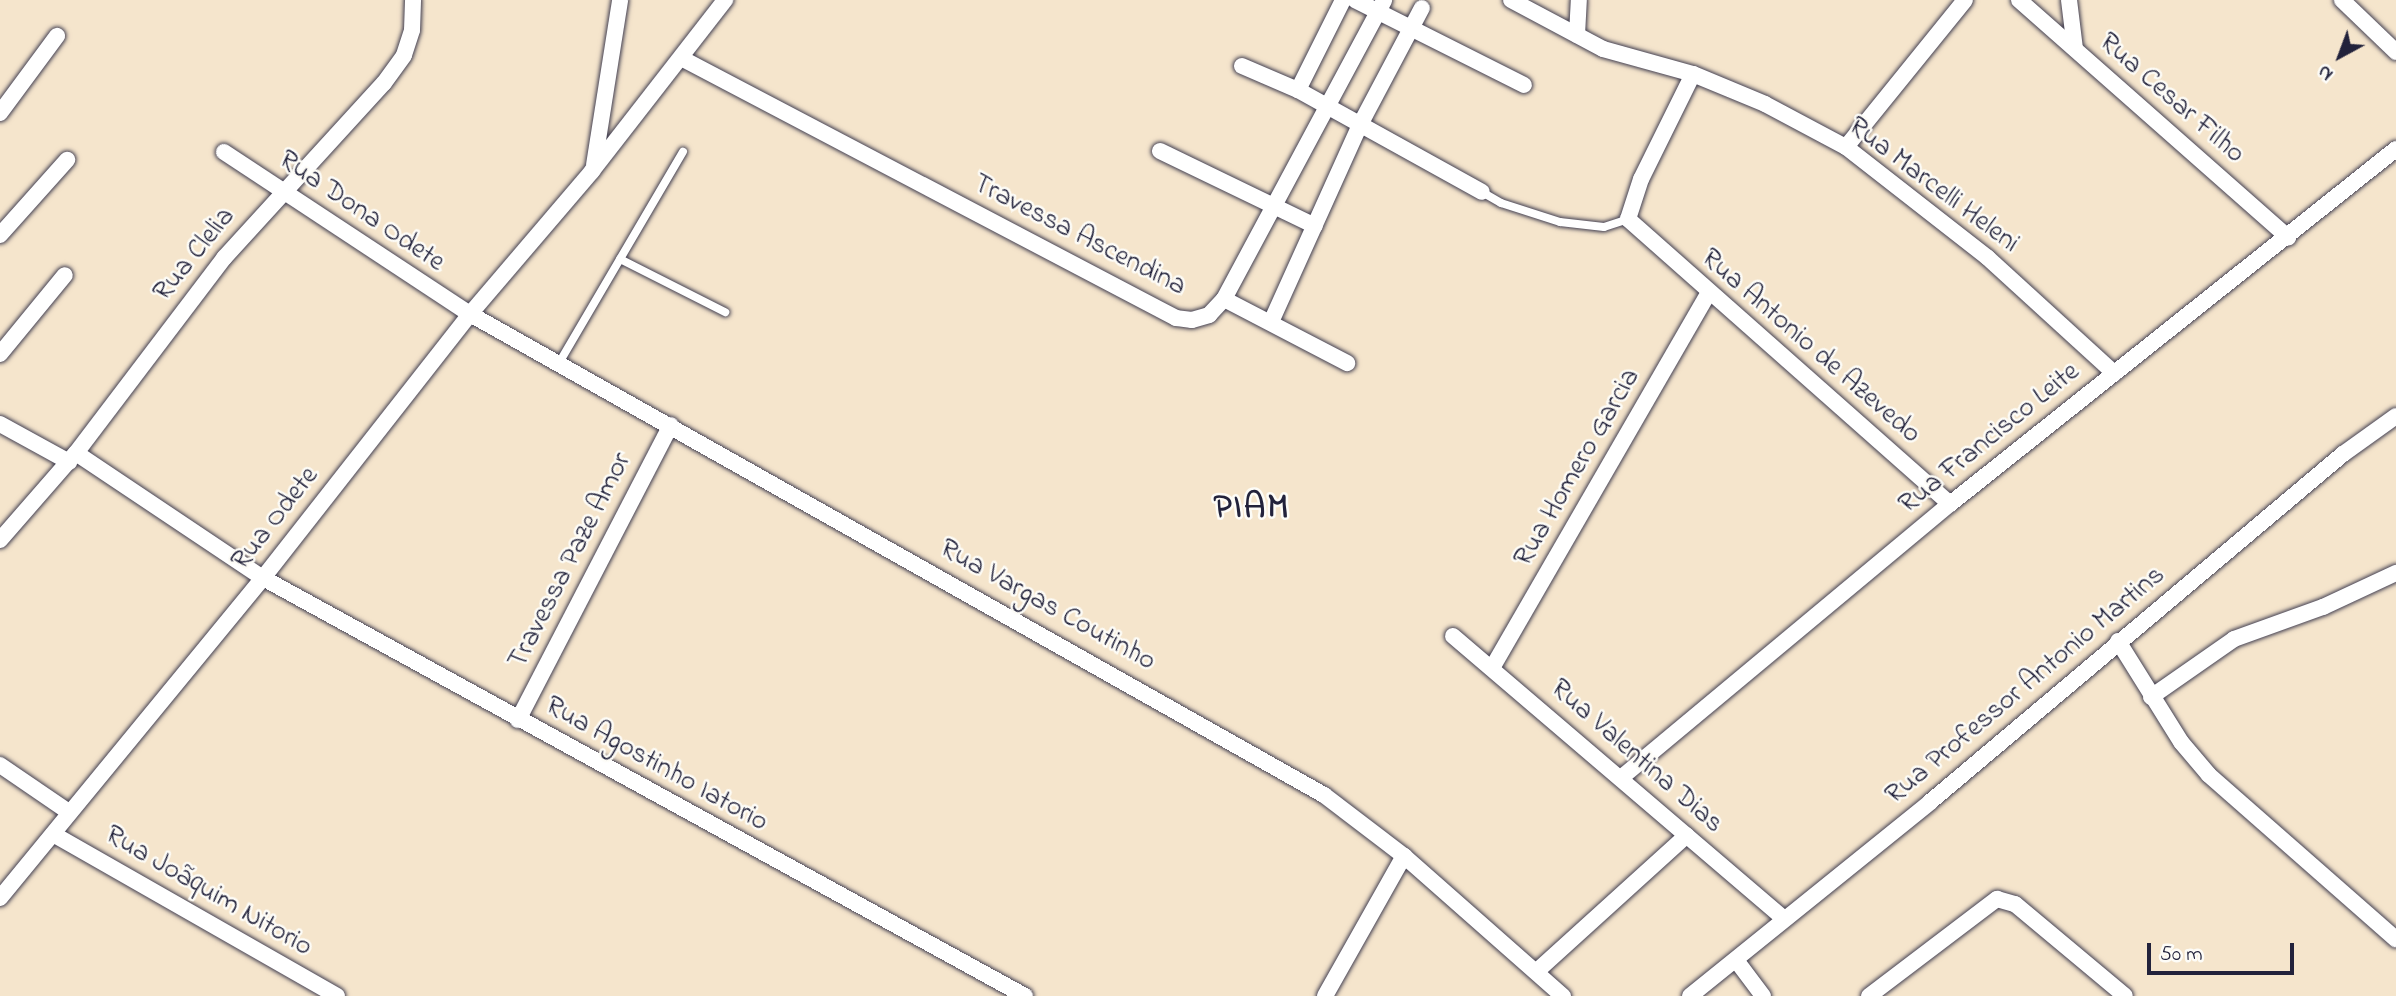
<!DOCTYPE html>
<html>
<head>
<meta charset="utf-8">
<style>
	body { margin:0 }
	#map { position:relative; width:2396px; height:996px; overflow:hidden; background:#f5e5cc; font-family:"Indie Flower",sans-serif }
	div>[style] { position:absolute }
	.roads { filter:drop-shadow(0 0 2px #423f51) drop-shadow(0 0 2px #423f51) }
	.lane>* { height:8px; margin:-4px; padding:0 4px; transform-origin:4px; border-radius:4px; background:#fff }
	.street>* { height:16px; margin:-8px; padding:0 8px; transform-origin:8px; border-radius:8px; background:#fff }
	span { translate:-50% -50%; white-space:nowrap; text-align:center; line-height:1.15; -webkit-text-stroke:5px #fdfcf7; paint-order:stroke }
	.street-label { font-size:28px; color:#22223b }
	.district-label { font-size:35px; color:#22223b; font-weight:700; letter-spacing:2px }
	.north { position:absolute; left:2305px; top:21px; width:70px; height:70px; -webkit-text-stroke:5px #fdfcf7; paint-order:stroke; rotate:221deg; font-size:19px; font-weight:700; line-height:28px; text-align:center; color:#22223b }
	.north::after { content:''; display:block; margin:auto; width:24px; height:32px; background:#22223b; clip-path:polygon(50% 0,100% 100%,50% 72%,0 100%) }
	.scale { position:absolute; left:2147px; top:943px; width:147px; height:32px; box-sizing:border-box; border:4px solid #22223b; border-top:0; padding-left:9px; font-size:21px; line-height:24px; white-space:nowrap; color:#22223b; -webkit-text-stroke:5px #fdfcf7; paint-order:stroke }
</style>
</head>
<body>
<div id="map">
	<div class="roads">
		<div class="lane">
			<i style="left:1482px;top:192px;width:22px;rotate:30deg"></i>
			<i style="left:1501px;top:203px;width:62px;rotate:17.9deg"></i>
			<i style="left:1560px;top:222px;width:44px;rotate:6.5deg"></i>
			<i style="left:1604px;top:227px;width:25px;rotate:-18deg"></i>
			<i style="left:620px;top:259px;width:118px;rotate:26.8deg"></i>
			<i style="left:559px;top:363px;width:245px;rotate:-59.6deg"></i>
		</div>
		<div class="street">
			<i style="left:1355px;top:0;width:189px;rotate:26.7deg"></i>
			<i style="left:1511px;top:0;width:104px;rotate:28deg"></i>
			<i style="left:1603px;top:49px;width:93px;rotate:15.5deg"></i>
			<i style="left:1693px;top:74px;width:78px;rotate:22.6deg"></i>
			<i style="left:1765px;top:104px;width:92px;rotate:28deg"></i>
			<i style="left:1846px;top:147px;width:180px;rotate:38deg"></i>
			<i style="left:1988px;top:258px;width:171px;rotate:42.4deg"></i>
			<i style="left:2019px;top:0;width:359px;rotate:41.4deg"></i>
			<i style="left:2069px;top:0;width:49px;rotate:83deg"></i>
			<i style="left:2342px;top:0;width:75px;rotate:43.9deg"></i>
			<i style="left:1577px;top:35px;width:35px;rotate:-87deg"></i>
			<i style="left:681px;top:58px;width:559px;rotate:27.71deg"></i>
			<i style="left:1176px;top:318px;width:16px;rotate:7deg"></i>
			<i style="left:1192px;top:320px;width:18px;rotate:-16deg"></i>
			<i style="left:1209px;top:315px;width:22px;rotate:-47deg"></i>
			<i style="left:1224px;top:299px;width:339px;rotate:-61.8deg"></i>
			<i style="left:1242px;top:66px;width:61px;rotate:23.2deg"></i>
			<i style="left:1298px;top:90px;width:210px;rotate:29deg"></i>
			<i style="left:1693px;top:74px;width:117px;rotate:116.3deg"></i>
			<i style="left:1641px;top:179px;width:42px;rotate:108deg"></i>
			<i style="left:1628px;top:219px;width:430px;rotate:41.5deg"></i>
			<i style="left:1298px;top:90px;width:101px;rotate:-63.4deg"></i>
			<i style="left:0;top:113px;width:96px;rotate:-53.5deg"></i>
			<i style="left:1846px;top:147px;width:189px;rotate:-51deg"></i>
			<i style="left:1160px;top:151px;width:172px;rotate:25.8deg"></i>
			<i style="left:224px;top:152px;width:295px;rotate:33.4deg"></i>
			<i style="left:470px;top:314px;width:980px;rotate:29.39deg"></i>
			<i style="left:1324px;top:795px;width:101px;rotate:37.3deg"></i>
			<i style="left:1404px;top:856px;width:212px;rotate:41.4deg"></i>
			<i style="left:594px;top:165px;width:167px;rotate:-81deg"></i>
			<i style="left:0;top:235px;width:101px;rotate:-48.2deg"></i>
			<i style="left:1224px;top:299px;width:139px;rotate:27.5deg"></i>
			<i style="left:1271px;top:322px;width:218px;rotate:-65.7deg"></i>
			<i style="left:1361px;top:123px;width:130px;rotate:-62.1deg"></i>
			<i style="left:0;top:354px;width:102px;rotate:-50.6deg"></i>
			<i style="left:0;top:424px;width:79px;rotate:28.8deg"></i>
			<i style="left:76px;top:453px;width:225px;rotate:33.8deg"></i>
			<i style="left:263px;top:578px;width:869px;rotate:28.75deg"></i>
			<i style="left:0;top:540px;width:116px;rotate:-48.9deg"></i>
			<i style="left:76px;top:453px;width:245px;rotate:-52.8deg"></i>
			<i style="left:224px;top:258px;width:237px;rotate:-47.6deg"></i>
			<i style="left:384px;top:83px;width:34px;rotate:-54deg"></i>
			<i style="left:404px;top:55px;width:26px;rotate:-72deg"></i>
			<i style="left:412px;top:30px;width:30px;rotate:-88deg"></i>
			<i style="left:1453px;top:636px;width:435px;rotate:40.5deg"></i>
			<i style="left:2118px;top:641px;width:119px;rotate:58deg"></i>
			<i style="left:2181px;top:742px;width:43px;rotate:49.7deg"></i>
			<i style="left:2209px;top:775px;width:249px;rotate:41.3deg"></i>
			<i style="left:1492px;top:668px;width:432px;rotate:-60deg"></i>
			<i style="left:2151px;top:697px;width:101px;rotate:-34.9deg"></i>
			<i style="left:2234px;top:639px;width:95px;rotate:-19.8deg"></i>
			<i style="left:2323px;top:607px;width:81px;rotate:-25deg"></i>
			<i style="left:518px;top:720px;width:332px;rotate:-62.6deg"></i>
			<i style="left:0;top:765px;width:83px;rotate:34.3deg"></i>
			<i style="left:1622px;top:777px;width:427px;rotate:-39.8deg"></i>
			<i style="left:1950px;top:504px;width:570px;rotate:-38.52deg"></i>
			<i style="left:53px;top:834px;width:327px;rotate:29.7deg"></i>
			<i style="left:0;top:898px;width:414px;rotate:-50.6deg"></i>
			<i style="left:263px;top:578px;width:335px;rotate:-51.9deg"></i>
			<i style="left:470px;top:314px;width:188px;rotate:-49.5deg"></i>
			<i style="left:592px;top:171px;width:217px;rotate:-52.1deg"></i>
			<i style="left:1736px;top:960px;width:45px;rotate:53.1deg"></i>
			<i style="left:1537px;top:971px;width:202px;rotate:-42.2deg"></i>
			<i style="left:1325px;top:996px;width:161px;rotate:-60.6deg"></i>
			<i style="left:1690px;top:996px;width:309px;rotate:-38.9deg"></i>
			<i style="left:1930px;top:802px;width:540px;rotate:-40.12deg"></i>
			<i style="left:2343px;top:454px;width:65px;rotate:-35.6deg"></i>
			<i style="left:1869px;top:996px;width:161px;rotate:-37.2deg"></i>
			<i style="left:1997px;top:899px;width:19px;rotate:16deg"></i>
			<i style="left:2015px;top:904px;width:143px;rotate:39.9deg"></i>
		</div>
	</div>
	<div class="street-label">
		<span style="left:2171px;top:99px;rotate:41deg">Rua Cesar Filho</span>
		<span style="left:1933px;top:186px;rotate:37deg">Rua Marcelli Heleni</span>
		<span style="left:361px;top:212px;rotate:34deg">Rua Dona Odete</span>
		<span style="left:1079px;top:236px;rotate:27deg">Travessa Ascendina</span>
		<span style="left:195px;top:255px;rotate:-51deg">Rua Clelia</span>
		<span style="left:1810px;top:347px;rotate:41deg">Rua Antonio de Azevedo</span>
		<span style="left:1990px;top:439px;rotate:-39deg">Rua Francisco Leite</span>
		<span style="left:1578px;top:468px;rotate:-60deg">Rua Homero Garcia</span>
		<span style="left:276px;top:519px;rotate:-52deg">Rua Odete</span>
		<span style="left:571px;top:561px;rotate:-63deg">Travessa Paze Amor</span>
		<span style="left:1047px;top:606px;rotate:29deg">Rua Vargas Coutinho</span>
		<span style="left:2026px;top:686px;rotate:-40deg">Rua Professor Antonio Martins</span>
		<span style="left:1636px;top:757px;rotate:41deg">Rua Valentina Dias</span>
		<span style="left:656px;top:765px;rotate:29deg">Rua Agostinho Iatorio</span>
		<span style="left:208px;top:892px;rotate:30deg">Rua Joãquim Nitorio</span>
	</div>
	<div class="district-label">
		<span style="left:1252px;top:509px">PIAM</span>
	</div>
	<div class="north">N</div>
	<div class="scale">50 m</div>
</div>
</body>
</html>
